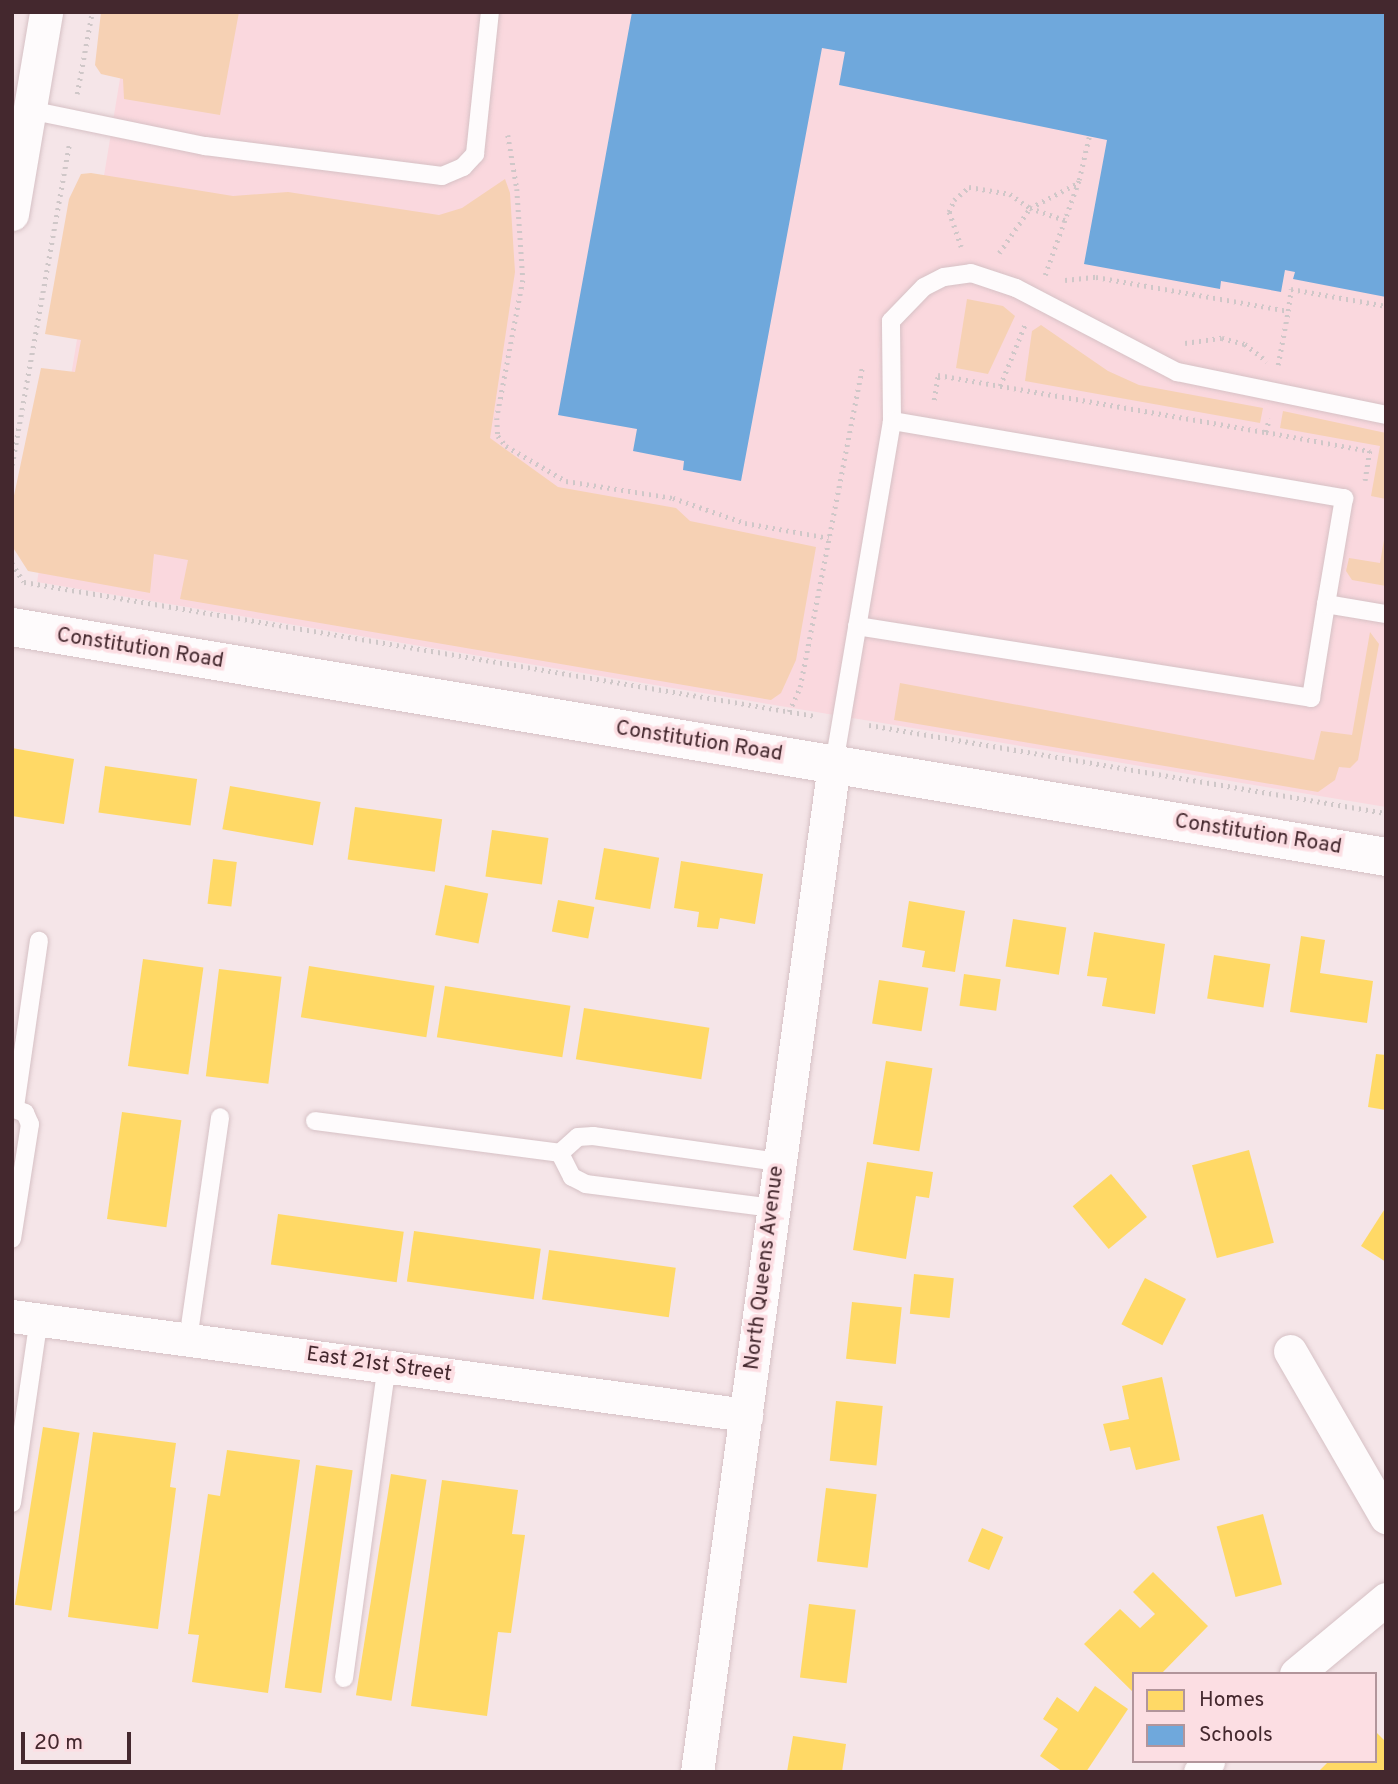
<!DOCTYPE html>
<html>
<head>
<meta charset="utf-8">
<style>
	body { margin:0 }
	#map { position:relative; width:1398px; height:1784px; overflow:hidden; background:#f5e5e8; font-family:Overpass,sans-serif }
	div>[style] { position:absolute }
	.built>* { inset:0; background:#fad8de }
	.green>* { inset:0; background:#f6d1b4 }
	.homes>* { inset:0; background:#ffd966; transform-origin:0 0 }
	.schools>* { inset:0; background:#6fa8dc }
	.path>* { height:4.5px; margin-top:-2.25px; transform-origin:0; background:repeating-linear-gradient(90deg,#cfc7c8 0 2px,transparent 0 7px) }
	.roads { filter:drop-shadow(0 0 2px #d6c1c5) drop-shadow(0 0 2px #d6c1c5) }
	.lane>* { height:18px; margin:-9px; padding:0 9px; transform-origin:9px; border-radius:9px; background:#fefbfc }
	.street>* { height:33px; margin:-16.5px; padding:0 16.5px; transform-origin:16.5px; border-radius:16.5px; background:#fefbfc }
	.secondary>* { height:38px; margin:-19px; padding:0 19px; transform-origin:19px; border-radius:19px; background:#fefbfc }
	span { translate:-50% -50%; white-space:nowrap; text-align:center; line-height:1.15; -webkit-text-stroke:7px #fcdee3; paint-order:stroke }
	.street-label { font-size:21px; color:#44282e }
	.frame { position:absolute; inset:0; border:14px solid #44282e; pointer-events:none }
	.legend { position:absolute; left:1132px; top:1672px; width:245px; height:91px; box-sizing:border-box; background:#fcdee3; border:2px solid #b2959b; margin:0; padding:9px 12px; list-style:none; font-size:21px; color:#44282e }
	.legend li { display:flex; align-items:center; gap:14px; height:35px }
	.legend b { width:35px; border:2px solid #b2959b }
	.scale { position:absolute; left:21px; top:1732px; width:110px; height:32px; box-sizing:border-box; border:4px solid #44282e; border-top:0; padding-left:9px; font-size:21px; line-height:24px; white-space:nowrap; color:#44282e; -webkit-text-stroke:5px #fcdee3; paint-order:stroke }
</style>
</head>
<body>
<div id="map">
	<div class="built">
		<i style="clip-path:polygon(131px 12px,1386px 12px,1386px 807px,37px 582px)"></i>
	</div>
	<div class="green">
		<i style="clip-path:polygon(101px 12px,239px 12px,220px 115px,124px 99px,123px 79px,101px 74px,95px 65px)"></i>
		<i style="clip-path:polygon(91px 173px,233px 196px,288px 192px,439px 215px,462px 208px,505px 179px,510px 193px,515px 272px,490px 438px,558px 487px,676px 508px,690px 521px,816px 547px,796px 660px,781px 693px,771px 700px,180px 599px,188px 560px,154px 554px,150px 593px,28px 571px,12px 546px,12px 505px,41px 368px,75px 372px,81px 340px,45px 334px,69px 199px,81px 174px)"></i>
		<i style="clip-path:polygon(967px 299px,1003px 306px,1015px 316px,988px 374px,956px 368px)"></i>
		<i style="clip-path:polygon(1041px 325px,1108px 371px,1139px 385px,1263px 408px,1260px 423px,1025px 381px,1032px 331px)"></i>
		<i style="clip-path:polygon(1283px 411px,1386px 433px,1386px 499px,1371px 496px,1380px 446px,1280px 428px)"></i>
		<i style="clip-path:polygon(1386px 528px,1386px 586px,1352px 580px,1346px 571px,1349px 558px,1380px 563px)"></i>
		<i style="clip-path:polygon(1370px 632px,1379px 644px,1358px 760px,1350px 768px,1339px 767px,1335px 780px,1318px 792px,894px 720px,900px 683px,1314px 760px,1321px 731px,1352px 735px)"></i>
	</div>
	<div class="homes">
		<i style="clip-path:polygon(12px 748px,74px 759px,64px 824px,12px 816px)"></i>
		<i style="left:105px;top:766px;width:93px;height:47px;rotate:8deg"></i>
		<i style="left:230px;top:786px;width:92px;height:44px;rotate:10deg"></i>
		<i style="left:355px;top:807px;width:88px;height:53px;rotate:8deg"></i>
		<i style="left:492px;top:830px;width:57px;height:47px;rotate:8deg"></i>
		<i style="left:604px;top:848px;width:56px;height:52px;rotate:10deg"></i>
		<i style="left:213px;top:859px;width:24px;height:45px;rotate:7deg"></i>
		<i style="clip-path:polygon(681px 861px,763px 874px,755px 924px,720px 918px,718px 929px,697px 927px,699px 912px,674px 908px)"></i>
		<i style="left:445px;top:885px;width:44px;height:51px;rotate:11deg"></i>
		<i style="left:558px;top:900px;width:37px;height:32px;rotate:11deg"></i>
		<i style="clip-path:polygon(909px 901px,965px 911px,955px 972px,922px 967px,925px 951px,902px 947px)"></i>
		<i style="left:1013px;top:919px;width:54px;height:48px;rotate:9deg"></i>
		<i style="clip-path:polygon(1094px 932px,1165px 944px,1155px 1014px,1102px 1006px,1107px 978px,1087px 976px)"></i>
		<i style="clip-path:polygon(1301px 936px,1325px 940px,1320px 973px,1373px 981px,1367px 1023px,1290px 1012px)"></i>
		<i style="left:1214px;top:955px;width:57px;height:44px;rotate:9deg"></i>
		<i style="left:143px;top:959px;width:61px;height:108px;rotate:8deg"></i>
		<i style="left:309px;top:966px;width:127px;height:52px;rotate:9deg"></i>
		<i style="left:219px;top:969px;width:63px;height:108px;rotate:7deg"></i>
		<i style="left:964px;top:974px;width:37px;height:32px;rotate:8deg"></i>
		<i style="left:879px;top:980px;width:50px;height:44px;rotate:9deg"></i>
		<i style="left:445px;top:986px;width:127px;height:52px;rotate:9deg"></i>
		<i style="left:584px;top:1008px;width:127px;height:52px;rotate:9deg"></i>
		<i style="clip-path:polygon(1376px 1054px,1386px 1055px,1386px 1110px,1368px 1107px)"></i>
		<i style="left:886px;top:1061px;width:47px;height:84px;rotate:9deg"></i>
		<i style="left:122px;top:1112px;width:60px;height:108px;rotate:8deg"></i>
		<i style="left:1249px;top:1150px;width:96px;height:59px;rotate:75deg"></i>
		<i style="clip-path:polygon(867px 1162px,933px 1172px,929px 1198px,916px 1196px,906px 1259px,853px 1250px)"></i>
		<i style="left:1111px;top:1174px;width:56px;height:50px;rotate:50deg"></i>
		<i style="clip-path:polygon(1386px 1207px,1386px 1262px,1361px 1246px)"></i>
		<i style="left:278px;top:1214px;width:127px;height:51px;rotate:8deg"></i>
		<i style="left:414px;top:1231px;width:128px;height:51px;rotate:8deg"></i>
		<i style="left:549px;top:1250px;width:128px;height:50px;rotate:8deg"></i>
		<i style="left:914px;top:1274px;width:40px;height:40px;rotate:6deg"></i>
		<i style="left:1145px;top:1278px;width:46px;height:52px;rotate:27deg"></i>
		<i style="left:852px;top:1302px;width:50px;height:57px;rotate:6deg"></i>
		<i style="clip-path:polygon(1162px 1377px,1180px 1460px,1136px 1470px,1130px 1447px,1110px 1451px,1103px 1424px,1129px 1419px,1122px 1386px)"></i>
		<i style="left:836px;top:1401px;width:47px;height:60px;rotate:6deg"></i>
		<i style="left:43px;top:1427px;width:37px;height:180px;rotate:9deg"></i>
		<i style="clip-path:polygon(93px 1432px,176px 1443px,170px 1487px,176px 1488px,158px 1629px,68px 1617px)"></i>
		<i style="clip-path:polygon(227px 1450px,300px 1460px,268px 1693px,192px 1682px,199px 1635px,188px 1634px,208px 1494px,220px 1496px)"></i>
		<i style="left:316px;top:1465px;width:37px;height:225px;rotate:8deg"></i>
		<i style="left:391px;top:1474px;width:36px;height:224px;rotate:9deg"></i>
		<i style="clip-path:polygon(442px 1480px,518px 1490px,512px 1534px,525px 1535px,511px 1633px,498px 1632px,487px 1716px,411px 1706px)"></i>
		<i style="left:826px;top:1488px;width:51px;height:74px;rotate:7deg"></i>
		<i style="left:1263px;top:1514px;width:73px;height:48px;rotate:75deg"></i>
		<i style="left:982px;top:1528px;width:23px;height:36px;rotate:23deg"></i>
		<i style="clip-path:polygon(1153px 1572px,1208px 1626px,1161px 1674px,1134px 1674px,1134px 1693px,1084px 1644px,1120px 1609px,1140px 1628px,1155px 1614px,1133px 1592px)"></i>
		<i style="left:809px;top:1604px;width:47px;height:74px;rotate:7deg"></i>
		<i style="clip-path:polygon(1095px 1686px,1128px 1709px,1086px 1772px,1063px 1772px,1040px 1756px,1058px 1729px,1043px 1719px,1057px 1697px,1078px 1712px)"></i>
		<i style="clip-path:polygon(1375px 1731px,1386px 1742px,1386px 1772px,1318px 1772px,1329px 1761px,1375px 1761px)"></i>
		<i style="clip-path:polygon(793px 1736px,846px 1744px,842px 1772px,787px 1772px)"></i>
	</div>
	<div class="schools">
		<i style="clip-path:polygon(632px 12px,1386px 12px,1386px 297px,1293px 279px,1295px 272px,1285px 270px,1281px 292px,1221px 281px,1220px 289px,1084px 264px,1107px 140px,839px 85px,845px 52px,822px 48px,741px 481px,683px 470px,684px 461px,633px 451px,637px 429px,558px 415px)"></i>
	</div>
	<div class="path">
		<i style="left:77px;top:94px;width:83px;rotate:-79.6deg"></i>
		<i style="left:508px;top:135px;width:55px;rotate:80.5deg"></i>
		<i style="left:517px;top:189px;width:91px;rotate:86.2deg"></i>
		<i style="left:523px;top:280px;width:140px;rotate:100.7deg"></i>
		<i style="left:497px;top:418px;width:18px;rotate:87deg"></i>
		<i style="left:498px;top:436px;width:13px;rotate:51deg"></i>
		<i style="left:506px;top:446px;width:69px;rotate:30.3deg"></i>
		<i style="left:566px;top:481px;width:108px;rotate:9deg"></i>
		<i style="left:673px;top:498px;width:76px;rotate:19.1deg"></i>
		<i style="left:745px;top:523px;width:85px;rotate:10.1deg"></i>
		<i style="left:961px;top:247px;width:37px;rotate:-109deg"></i>
		<i style="left:949px;top:212px;width:13px;rotate:-67deg"></i>
		<i style="left:954px;top:200px;width:20px;rotate:-41deg"></i>
		<i style="left:969px;top:187px;width:42px;rotate:9.7deg"></i>
		<i style="left:1010px;top:194px;width:24px;rotate:35deg"></i>
		<i style="left:1030px;top:208px;width:37px;rotate:19deg"></i>
		<i style="left:999px;top:253px;width:55px;rotate:-55.4deg"></i>
		<i style="left:1030px;top:208px;width:52px;rotate:-27.6deg"></i>
		<i style="left:1045px;top:275px;width:101px;rotate:-70.3deg"></i>
		<i style="left:1079px;top:180px;width:44px;rotate:-76.9deg"></i>
		<i style="left:1065px;top:280px;width:31px;rotate:-6deg"></i>
		<i style="left:1096px;top:277px;width:195px;rotate:10deg"></i>
		<i style="left:1288px;top:311px;width:22px;rotate:-82deg"></i>
		<i style="left:1291px;top:289px;width:97px;rotate:10.1deg"></i>
		<i style="left:1185px;top:343px;width:37px;rotate:-8deg"></i>
		<i style="left:1222px;top:338px;width:24px;rotate:15deg"></i>
		<i style="left:1245px;top:344px;width:28px;rotate:38deg"></i>
		<i style="left:1278px;top:365px;width:55px;rotate:-79.5deg"></i>
		<i style="left:1000px;top:386px;width:69px;rotate:-67.9deg"></i>
		<i style="left:934px;top:400px;width:25px;rotate:-81deg"></i>
		<i style="left:938px;top:375px;width:333px;rotate:9.9deg"></i>
		<i style="left:1266px;top:432px;width:14px;rotate:-78deg"></i>
		<i style="left:1266px;top:432px;width:106px;rotate:10.4deg"></i>
		<i style="left:1370px;top:451px;width:30px;rotate:99deg"></i>
		<i style="left:12px;top:465px;width:326px;rotate:-79.9deg"></i>
		<i style="left:12px;top:563px;width:22px;rotate:58deg"></i>
		<i style="left:24px;top:582px;width:802px;rotate:9.61deg"></i>
		<i style="left:789px;top:712px;width:27px;rotate:-66deg"></i>
		<i style="left:800px;top:687px;width:326px;rotate:-79deg"></i>
		<i style="left:869px;top:725px;width:524px;rotate:9.66deg"></i>
	</div>
	<div class="roads">
		<div class="lane">
			<i style="left:29px;top:110px;width:180px;rotate:11.6deg"></i>
			<i style="left:205px;top:146px;width:239px;rotate:7.2deg"></i>
			<i style="left:442px;top:176px;width:23px;rotate:-23deg"></i>
			<i style="left:463px;top:167px;width:18px;rotate:-47deg"></i>
			<i style="left:475px;top:154px;width:143px;rotate:-84deg"></i>
			<i style="left:892px;top:421px;width:100px;rotate:-90.6deg"></i>
			<i style="left:891px;top:321px;width:47px;rotate:-45.9deg"></i>
			<i style="left:924px;top:287px;width:22px;rotate:-27deg"></i>
			<i style="left:944px;top:277px;width:27px;rotate:-8deg"></i>
			<i style="left:971px;top:273px;width:47px;rotate:18.4deg"></i>
			<i style="left:1016px;top:288px;width:182px;rotate:27.6deg"></i>
			<i style="left:1177px;top:372px;width:213px;rotate:11.6deg"></i>
			<i style="left:857px;top:626px;width:460px;rotate:9deg"></i>
			<i style="left:1311px;top:698px;width:95px;rotate:-80.9deg"></i>
			<i style="left:834px;top:764px;width:348px;rotate:-80.4deg"></i>
			<i style="left:892px;top:421px;width:459px;rotate:9.7deg"></i>
			<i style="left:1344px;top:498px;width:108px;rotate:99.6deg"></i>
			<i style="left:1326px;top:604px;width:61px;rotate:9.5deg"></i>
			<i style="left:15px;top:1107px;width:168px;rotate:-81.8deg"></i>
			<i style="left:12px;top:1108px;width:14px;rotate:21deg"></i>
			<i style="left:25px;top:1113px;width:12px;rotate:66deg"></i>
			<i style="left:30px;top:1124px;width:116px;rotate:98.9deg"></i>
			<i style="left:315px;top:1121px;width:247px;rotate:7.4deg"></i>
			<i style="left:773px;top:1208px;width:189px;rotate:-172.7deg"></i>
			<i style="left:586px;top:1184px;width:16px;rotate:-153deg"></i>
			<i style="left:572px;top:1177px;width:27px;rotate:-117deg"></i>
			<i style="left:560px;top:1153px;width:24px;rotate:-42deg"></i>
			<i style="left:578px;top:1137px;width:15px;rotate:-4deg"></i>
			<i style="left:593px;top:1136px;width:187px;rotate:8deg"></i>
			<i style="left:188px;top:1340px;width:225px;rotate:-81.8deg"></i>
			<i style="left:12px;top:1503px;width:186px;rotate:-81.7deg"></i>
			<i style="left:344px;top:1678px;width:315px;rotate:-82.2deg"></i>
		</div>
		<div class="street">
			<i style="left:12px;top:214px;width:205px;rotate:-80.4deg"></i>
			<i style="left:12px;top:1316px;width:741px;rotate:7.68deg"></i>
			<i style="left:1290px;top:1351px;width:192px;rotate:60deg"></i>
			<i style="left:1296px;top:1674px;width:117px;rotate:-39.8deg"></i>
			<i style="left:697px;top:1772px;width:1017px;rotate:-82.26deg"></i>
			<i style="left:1200px;top:1772px;width:14px;rotate:-54deg"></i>
		</div>
		<div class="secondary">
			<i style="left:12px;top:627px;width:1393px;rotate:9.5deg"></i>
		</div>
	</div>
	<div class="street-label">
		<span style="left:140px;top:649px;rotate:9deg">Constitution Road</span>
		<span style="left:699px;top:742px;rotate:9deg">Constitution Road</span>
		<span style="left:1258px;top:835px;rotate:9deg">Constitution Road</span>
		<span style="left:765px;top:1268px;rotate:-83deg">North Queens Avenue</span>
		<span style="left:379px;top:1365px;rotate:8deg">East 21st Street</span>
	</div>
	<div class="frame"></div>
	<ul class="legend">
	<li><b style="height:19px;background:#ffd966"></b>Homes</li>
	<li><b style="height:19px;background:#6fa8dc"></b>Schools</li>
	</ul>
	<div class="scale">20 m</div>
</div>
</body>
</html>
